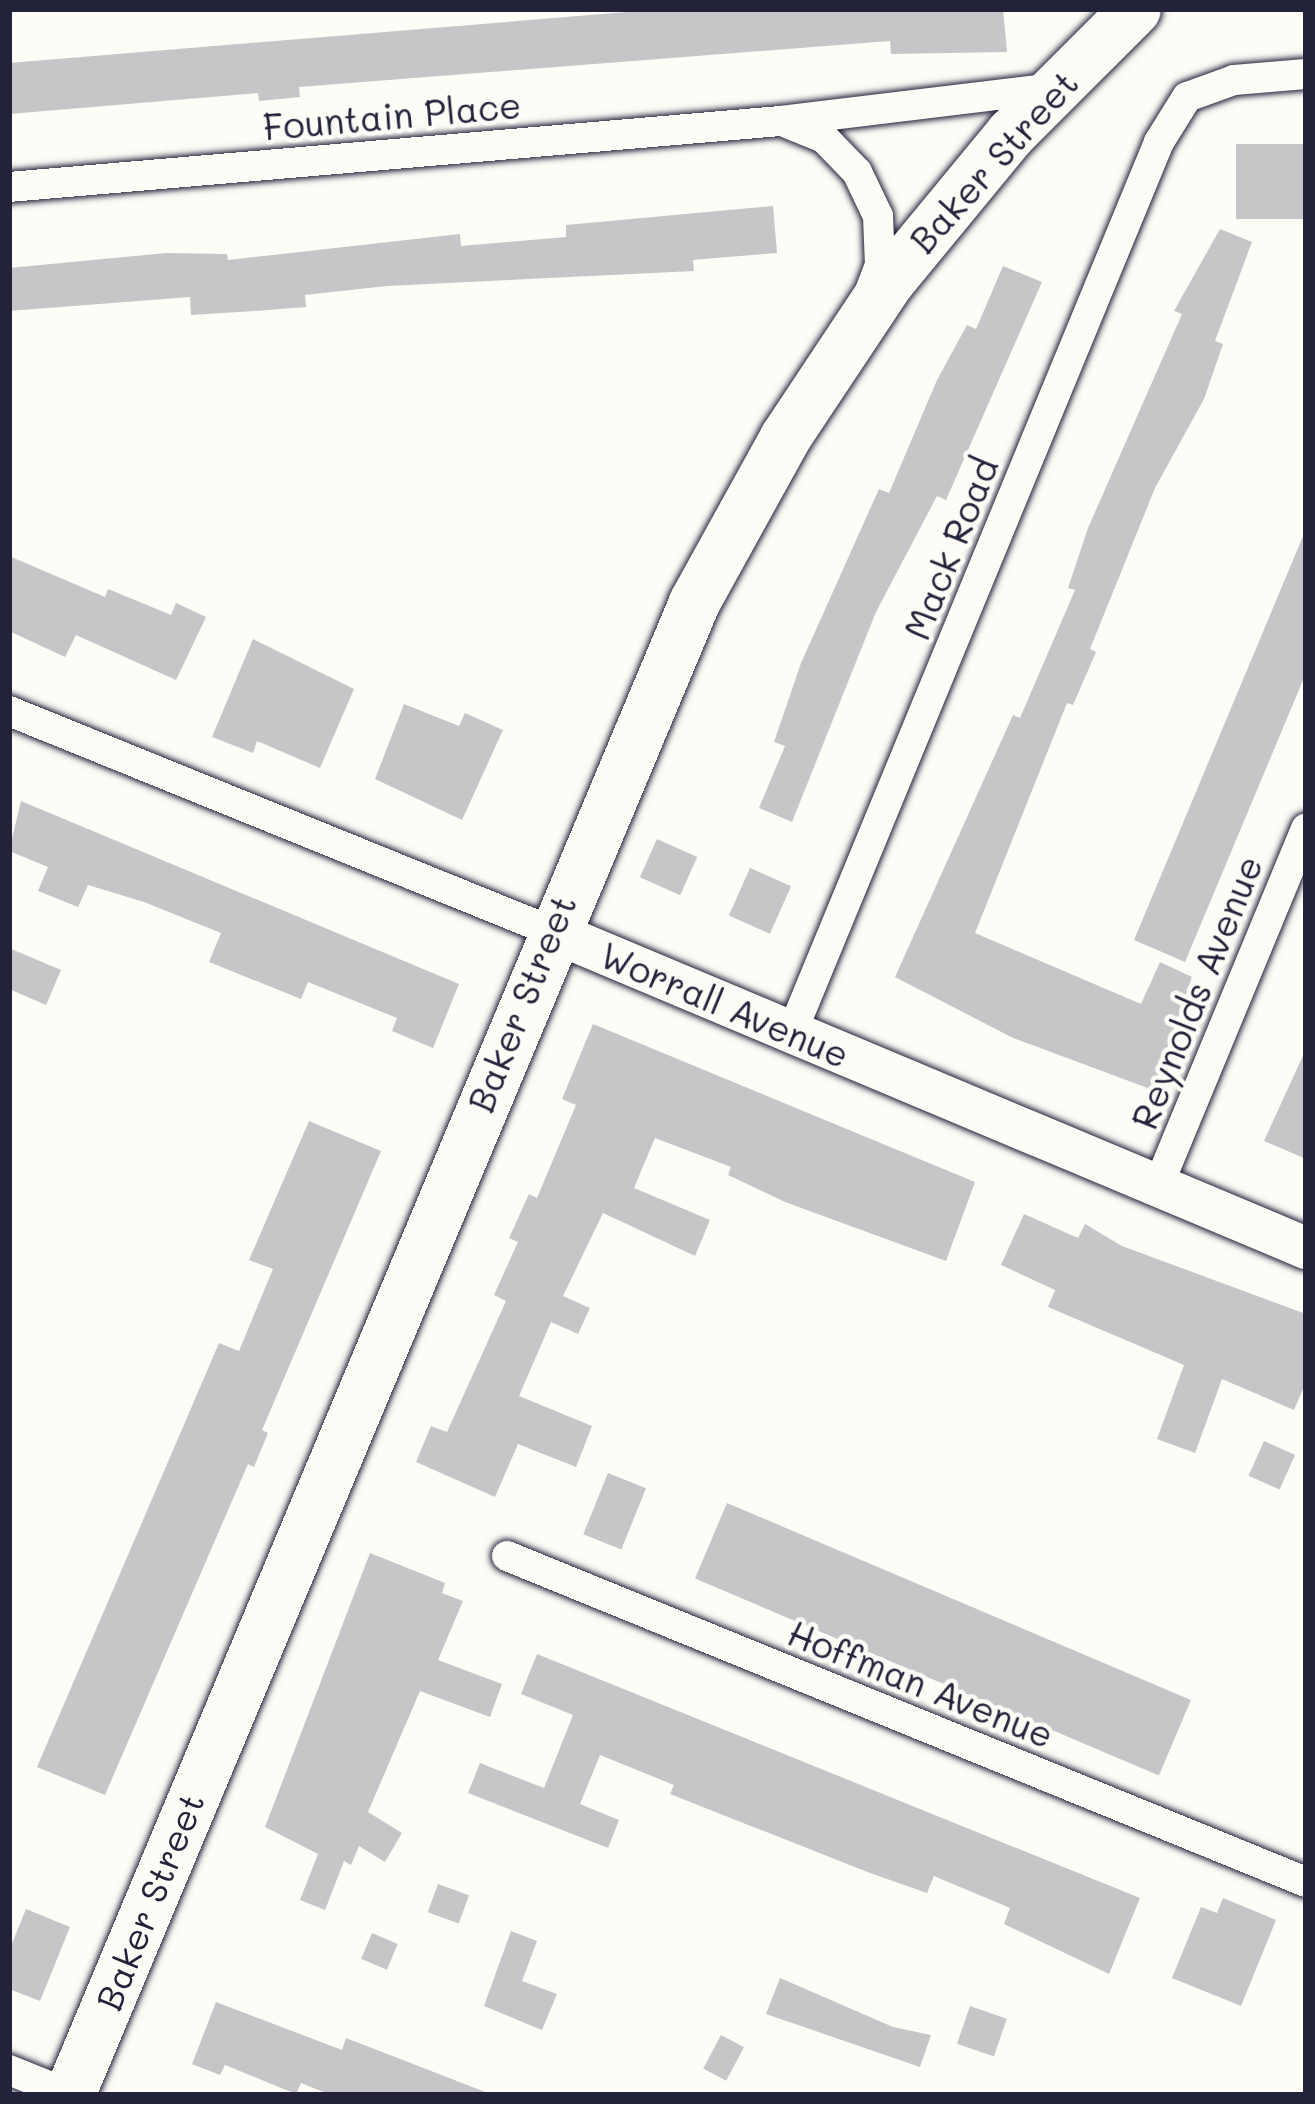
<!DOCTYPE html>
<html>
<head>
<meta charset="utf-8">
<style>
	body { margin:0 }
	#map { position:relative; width:1315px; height:2104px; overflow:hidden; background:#fdfcf7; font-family:Mali,sans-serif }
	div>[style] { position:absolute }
	.building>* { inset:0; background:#c6c6c8; transform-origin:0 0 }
	.roads { filter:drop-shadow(0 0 3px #22223b) drop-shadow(0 0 3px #22223b) }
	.minor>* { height:30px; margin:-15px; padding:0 15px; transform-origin:15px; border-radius:15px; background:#fdfcf7 }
	.secondary>* { height:42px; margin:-21px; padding:0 21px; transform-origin:21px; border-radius:21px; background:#fdfcf7 }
	.trunk>* { height:51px; margin:-25.5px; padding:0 25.5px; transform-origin:25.5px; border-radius:25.5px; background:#fdfcf7 }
	span { translate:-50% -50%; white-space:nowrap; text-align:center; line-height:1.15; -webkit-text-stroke:9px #fdfcf7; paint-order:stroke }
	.street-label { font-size:36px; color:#22223b }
	.frame { position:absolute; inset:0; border:12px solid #22223b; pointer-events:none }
</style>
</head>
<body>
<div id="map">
	<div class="building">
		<i style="clip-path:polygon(663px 9px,1003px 9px,1007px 52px,891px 54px,890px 41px,299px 87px,300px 97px,259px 101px,258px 93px,9px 114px,9px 63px)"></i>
		<i style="left:1306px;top:144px;width:75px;height:70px;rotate:90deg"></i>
		<i style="clip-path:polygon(773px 206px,777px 253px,693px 260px,694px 271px,387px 286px,305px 295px,306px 307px,255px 311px,191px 315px,190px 297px,9px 311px,9px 268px,166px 253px,227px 254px,228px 260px,460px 234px,461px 246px,566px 237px,566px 225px)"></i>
		<i style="clip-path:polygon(1220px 229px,1252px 242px,1215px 341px,1223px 344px,1204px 399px,1155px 488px,1090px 649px,1096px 652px,1073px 705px,1067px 703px,975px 933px,1141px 1004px,1160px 962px,1192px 977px,1153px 1090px,1013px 1038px,895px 977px,1013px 715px,1020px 718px,1075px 590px,1068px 588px,1088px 528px,1182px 314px,1174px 311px)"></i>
		<i style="clip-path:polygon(1003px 266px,1042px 282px,946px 500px,937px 496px,876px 612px,792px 822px,759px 808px,785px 746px,774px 742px,801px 663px,879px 489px,889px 493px,937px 380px,967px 325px,976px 329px)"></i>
		<i style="clip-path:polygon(1306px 529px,1306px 673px,1185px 962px,1134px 940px)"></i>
		<i style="clip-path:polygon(9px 556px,105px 597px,108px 589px,171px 615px,176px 603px,206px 617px,176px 680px,76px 635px,65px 657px,9px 631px)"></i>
		<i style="clip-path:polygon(253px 639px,354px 689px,320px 768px,257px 741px,253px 753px,212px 737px)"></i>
		<i style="clip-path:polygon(404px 704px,459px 726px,465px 713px,503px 730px,462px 820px,375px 779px)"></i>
		<i style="clip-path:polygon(21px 801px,459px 984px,433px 1048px,392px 1031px,397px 1018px,308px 982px,301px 999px,209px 962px,221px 933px,144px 902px,88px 885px,78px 907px,38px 891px,48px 867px,9px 851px)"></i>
		<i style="left:657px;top:839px;width:44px;height:42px;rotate:24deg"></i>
		<i style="left:750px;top:868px;width:45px;height:52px;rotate:24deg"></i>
		<i style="clip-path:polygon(9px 948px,61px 970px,46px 1005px,9px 989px)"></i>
		<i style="clip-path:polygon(593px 1024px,975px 1182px,946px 1261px,785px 1202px,728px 1175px,731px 1167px,655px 1138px,634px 1188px,710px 1220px,695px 1256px,603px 1213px,563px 1296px,590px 1308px,578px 1334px,551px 1322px,519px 1396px,592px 1426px,576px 1467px,518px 1444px,495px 1497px,416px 1462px,431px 1426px,447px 1432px,506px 1301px,494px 1295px,518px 1242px,509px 1238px,529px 1194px,537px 1198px,576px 1105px,562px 1099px)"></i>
		<i style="clip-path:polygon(1306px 1049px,1306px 1159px,1264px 1141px)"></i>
		<i style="clip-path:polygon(309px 1121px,381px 1151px,262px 1430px,268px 1433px,254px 1467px,248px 1464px,105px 1795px,37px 1767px,219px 1343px,239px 1351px,273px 1269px,249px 1260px)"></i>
		<i style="clip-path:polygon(1024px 1214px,1078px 1238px,1085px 1224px,1122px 1246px,1306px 1314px,1306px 1382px,1294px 1410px,1222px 1379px,1195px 1453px,1157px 1439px,1184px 1365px,1048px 1307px,1055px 1290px,1001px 1265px)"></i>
		<i style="left:1264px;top:1441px;width:34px;height:38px;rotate:24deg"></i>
		<i style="left:608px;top:1473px;width:41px;height:66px;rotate:22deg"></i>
		<i style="left:727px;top:1503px;width:504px;height:82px;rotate:23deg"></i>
		<i style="clip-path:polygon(370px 1553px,445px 1583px,442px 1593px,463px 1601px,438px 1660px,502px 1684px,490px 1717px,420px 1691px,368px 1812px,402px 1833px,385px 1862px,359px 1846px,351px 1865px,344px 1861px,325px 1910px,300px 1900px,318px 1854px,265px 1827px)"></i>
		<i style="clip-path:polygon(537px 1654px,1140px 1898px,1109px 1974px,1004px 1924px,1010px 1908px,934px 1876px,927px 1893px,870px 1873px,670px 1794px,674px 1785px,600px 1755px,580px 1804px,619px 1820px,608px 1848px,468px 1793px,480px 1763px,544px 1788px,573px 1715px,521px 1694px)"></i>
		<i style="left:438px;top:1884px;width:33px;height:30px;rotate:20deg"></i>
		<i style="clip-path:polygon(1223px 1898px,1276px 1920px,1241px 2006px,1172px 1978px,1201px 1907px,1217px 1913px)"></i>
		<i style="clip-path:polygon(26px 1909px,70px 1927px,40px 2001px,9px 1989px,9px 1951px)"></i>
		<i style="clip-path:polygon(511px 1931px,537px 1941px,522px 1981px,557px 1994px,542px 2030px,484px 2006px)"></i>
		<i style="left:372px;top:1933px;width:28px;height:28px;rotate:23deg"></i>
		<i style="clip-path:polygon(780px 1978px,893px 2027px,931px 2035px,920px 2067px,766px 2014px)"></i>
		<i style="clip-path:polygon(216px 2002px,342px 2050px,346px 2038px,493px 2095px,331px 2095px,301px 2083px,296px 2094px,225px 2065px,220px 2075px,192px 2064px)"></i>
		<i style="left:970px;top:2006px;width:39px;height:40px;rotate:19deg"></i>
		<i style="left:721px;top:2035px;width:26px;height:38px;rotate:28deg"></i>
	</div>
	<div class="roads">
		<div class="minor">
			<i style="left:787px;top:123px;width:40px;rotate:22deg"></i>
			<i style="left:824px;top:138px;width:47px;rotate:45.9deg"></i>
			<i style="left:857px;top:172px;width:49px;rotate:64.5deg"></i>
			<i style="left:878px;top:216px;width:49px;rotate:87.7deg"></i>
			<i style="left:880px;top:265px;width:25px;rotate:111deg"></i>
			<i style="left:9px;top:187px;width:775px;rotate:-4.89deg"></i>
			<i style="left:781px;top:121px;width:274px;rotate:-6.9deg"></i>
			<i style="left:9px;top:711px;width:585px;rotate:22.09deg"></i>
			<i style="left:792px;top:1032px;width:963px;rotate:-67.59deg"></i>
			<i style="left:1159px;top:142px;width:53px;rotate:-58.1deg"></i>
			<i style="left:1187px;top:97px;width:50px;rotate:-19.9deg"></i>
			<i style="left:1234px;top:80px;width:72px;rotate:-4.8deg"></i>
			<i style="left:1158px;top:1186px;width:387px;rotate:-67.5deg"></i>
			<i style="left:507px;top:1556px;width:863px;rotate:22.2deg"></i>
			<i style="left:9px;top:2070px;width:67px;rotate:22deg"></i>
		</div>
		<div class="secondary">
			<i style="left:551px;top:931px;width:819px;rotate:22.78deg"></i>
		</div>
		<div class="trunk">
			<i style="left:69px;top:2095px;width:1619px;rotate:-67.28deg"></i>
			<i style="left:694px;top:602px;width:188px;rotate:-61.1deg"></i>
			<i style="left:785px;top:437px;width:186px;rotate:-56.4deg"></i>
			<i style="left:888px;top:282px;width:193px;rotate:-50.5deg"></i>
			<i style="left:1011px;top:133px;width:175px;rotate:-45deg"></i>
		</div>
	</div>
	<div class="street-label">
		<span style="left:392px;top:115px;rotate:-5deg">Fountain Place</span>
		<span style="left:993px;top:161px;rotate:-48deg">Baker Street</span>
		<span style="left:950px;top:548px;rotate:-68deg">Mack Road</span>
		<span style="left:1196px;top:992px;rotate:-68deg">Reynolds Avenue</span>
		<span style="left:521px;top:1003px;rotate:-68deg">Baker Street</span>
		<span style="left:725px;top:1004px;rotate:23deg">Worrall Avenue</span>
		<span style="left:921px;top:1683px;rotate:22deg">Hoffman Avenue</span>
		<span style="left:149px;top:1901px;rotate:-68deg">Baker Street</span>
	</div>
	<div class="frame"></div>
</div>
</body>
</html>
